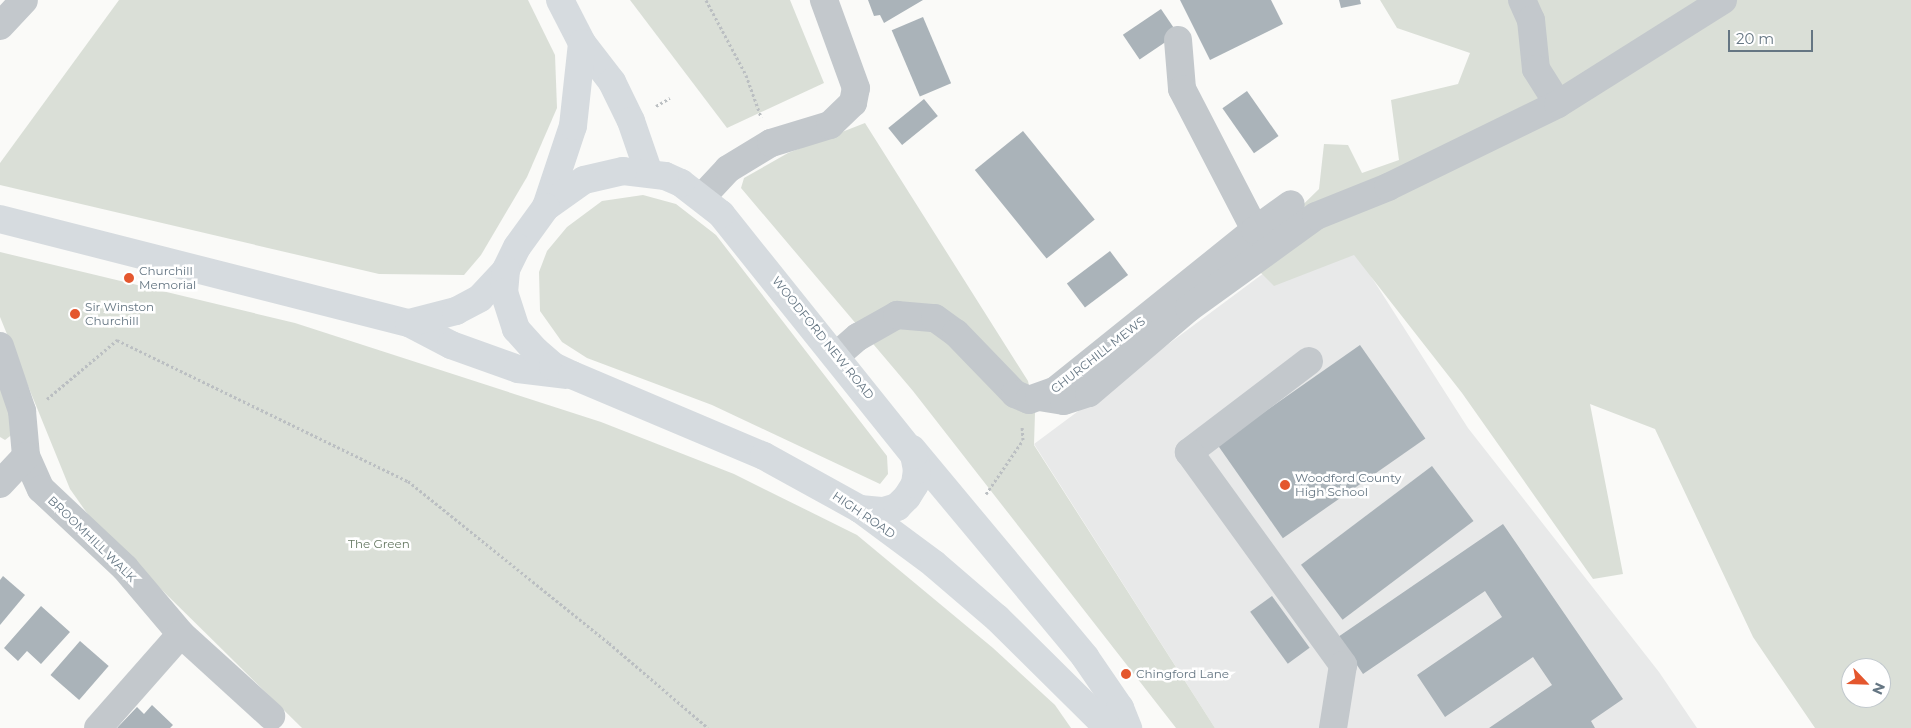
<!DOCTYPE html>
<html>
<head>
<meta charset="utf-8">
<style>
	body { margin:0 }
	#map { position:relative; width:1911px; height:728px; overflow:hidden; background:#fafaf8; font-family:Montserrat,sans-serif }
	div>[style] { position:absolute }
	.built>* { inset:0; background:#e8e9e9 }
	.green>* { inset:0; background:#dadfd7 }
	.building>* { inset:0; background:#aab3b9; transform-origin:0 0 }
	.path>* { height:3px; margin-top:-1.5px; transform-origin:0; background:repeating-linear-gradient(90deg,#bbbfc2 0 2.5px,transparent 0 5px) }
	.minor>* { height:28px; margin:-14px; padding:0 14px; transform-origin:14px; border-radius:14px; background:#c3c8cc }
	.major>* { height:28px; margin:-14px; padding:0 14px; transform-origin:14px; border-radius:14px; background:#d6dbdf }
	.dots>* { width:14px; height:14px; translate:-50% -50%; box-sizing:border-box; border:2px solid #fff; border-radius:50% }
	span { translate:-50% -50%; white-space:nowrap; text-align:center; line-height:1.15; -webkit-text-stroke:5px #fff; paint-order:stroke }
	.poi-label { font-size:12px; color:#657683 }
	.left { translate:0 -50%; text-align:left }
	.street-label { font-size:12px; color:#657683 }
	.park-label { font-size:12px; color:#687a64 }
	.north { position:absolute; left:1841px; top:658px; width:50px; height:50px; box-sizing:border-box; background:#fff; border:1px solid #c1c8cd; border-radius:50%; rotate:114deg; font-size:14px; font-weight:700; line-height:20px; text-align:center; color:#657683 }
	.north::after { content:''; display:block; margin:auto; width:18px; height:22px; background:#e4572e; clip-path:polygon(50% 0,100% 100%,50% 72%,0 100%) }
	.scale { position:absolute; left:1728px; top:30px; width:85px; height:22px; box-sizing:border-box; border:2px solid #657683; border-top:0; padding-left:6px; font-size:15px; line-height:18px; white-space:nowrap; color:#657683; -webkit-text-stroke:4px #fff; paint-order:stroke }
</style>
</head>
<body>
<div id="map">
	<div class="built">
		<i style="clip-path:polygon(1335px 220px,1468px 428px,1659px 672px,1697px 728px,1215px 728px,1034px 444px)"></i>
	</div>
	<div class="green">
		<i style="clip-path:polygon(119px 0,528px 0,555px 55px,557px 108px,527px 177px,481px 255px,464px 275px,379px 274px,0 185px,0 163px)"></i>
		<i style="clip-path:polygon(630px 0,790px 0,824px 83px,727px 128px)"></i>
		<i style="clip-path:polygon(evenodd,1380px 0,1911px 0,1911px 728px,1815px 728px,1753px 637px,1655px 429px,1590px 404px,1623px 574px,1593px 579px,1462px 393px,1354px 255px,1274px 286px,1247px 259px,1319px 189px,1324px 144px,1348px 145px,1362px 173px,1399px 160px,1391px 100px,1458px 84px,1470px 53px,1397px 28px,1380px 0,1851px 668px,1881px 668px,1881px 698px,1851px 698px,1851px 668px)"></i>
		<i style="clip-path:polygon(865px 123px,1028px 381px,1035px 413px,1034px 445px,1215px 728px,1176px 728px,913px 391px,741px 188px,744px 178px,788px 153px)"></i>
		<i style="clip-path:polygon(643px 195px,676px 204px,716px 235px,887px 456px,888px 474px,880px 484px,712px 405px,587px 358px,562px 342px,540px 311px,539px 272px,547px 251px,567px 227px,602px 201px)"></i>
		<i style="clip-path:polygon(0 252px,295px 323px,601px 422px,734px 474px,857px 535px,993px 648px,1055px 705px,1071px 728px,302px 728px,94px 523px,70px 489px,0 317px)"></i>
		<i style="clip-path:polygon(0 371px,14px 433px,5px 440px,0 437px)"></i>
	</div>
	<div class="building">
		<i style="clip-path:polygon(868px 0,923px 0,884px 23px,880px 15px,874px 16px)"></i>
		<i style="clip-path:polygon(1180px 0,1271px 0,1283px 24px,1210px 60px)"></i>
		<i style="clip-path:polygon(1339px 0,1360px 0,1361px 4px,1341px 8px)"></i>
		<i style="left:1161px;top:9px;width:30px;height:46px;rotate:56deg"></i>
		<i style="left:923px;top:17px;width:72px;height:34px;rotate:67deg"></i>
		<i style="left:1247px;top:91px;width:55px;height:30px;rotate:55deg"></i>
		<i style="left:924px;top:99px;width:22px;height:46px;rotate:51deg"></i>
		<i style="left:1023px;top:131px;width:114px;height:62px;rotate:51deg"></i>
		<i style="left:1110px;top:251px;width:30px;height:54px;rotate:53deg"></i>
		<i style="left:1360px;top:345px;width:114px;height:174px;rotate:55deg"></i>
		<i style="left:1432px;top:466px;width:69px;height:164px;rotate:53deg"></i>
		<i style="clip-path:polygon(1503px 524px,1623px 699px,1591px 721px,1595px 728px,1489px 728px,1552px 685px,1533px 657px,1445px 717px,1417px 675px,1502px 617px,1485px 591px,1363px 674px,1338px 637px)"></i>
		<i style="clip-path:polygon(3px 576px,25px 595px,0 625px,0 580px)"></i>
		<i style="left:1272px;top:596px;width:64px;height:27px;rotate:54deg"></i>
		<i style="clip-path:polygon(41px 606px,70px 632px,41px 664px,27px 651px,18px 661px,4px 648px)"></i>
		<i style="left:80px;top:641px;width:38px;height:45px;rotate:41deg"></i>
		<i style="clip-path:polygon(152px 705px,173px 725px,170px 728px,117px 728px,137px 707px,144px 714px)"></i>
	</div>
	<div class="path">
		<i style="left:706px;top:0;width:85px;rotate:61.9deg"></i>
		<i style="left:746px;top:75px;width:45px;rotate:70.3deg"></i>
		<i style="left:656px;top:106px;width:16px;rotate:-30deg"></i>
		<i style="left:47px;top:399px;width:92px;rotate:-40.1deg"></i>
		<i style="left:117px;top:340px;width:323px;rotate:25.9deg"></i>
		<i style="left:408px;top:481px;width:258px;rotate:38.9deg"></i>
		<i style="left:609px;top:643px;width:130px;rotate:40.6deg"></i>
		<i style="left:986px;top:494px;width:65px;rotate:-55.6deg"></i>
		<i style="left:1023px;top:440px;width:14px;rotate:-94deg"></i>
	</div>
	<div class="minor">
		<i style="left:1522px;top:0;width:22px;rotate:66deg"></i>
		<i style="left:1531px;top:20px;width:49px;rotate:84.2deg"></i>
		<i style="left:1536px;top:69px;width:41px;rotate:57.8deg"></i>
		<i style="left:0;top:26px;width:35px;rotate:-47deg"></i>
		<i style="left:1178px;top:40px;width:49px;rotate:85.3deg"></i>
		<i style="left:1182px;top:89px;width:159px;rotate:62.6deg"></i>
		<i style="left:702px;top:197px;width:38px;rotate:-47deg"></i>
		<i style="left:728px;top:169px;width:50px;rotate:-31.2deg"></i>
		<i style="left:771px;top:143px;width:62px;rotate:-17deg"></i>
		<i style="left:830px;top:125px;width:32px;rotate:-44deg"></i>
		<i style="left:853px;top:103px;width:15px;rotate:-79deg"></i>
		<i style="left:856px;top:88px;width:94px;rotate:-110deg"></i>
		<i style="left:0;top:346px;width:69px;rotate:71.3deg"></i>
		<i style="left:22px;top:411px;width:45px;rotate:84.9deg"></i>
		<i style="left:26px;top:456px;width:36px;rotate:66deg"></i>
		<i style="left:41px;top:489px;width:115px;rotate:43.2deg"></i>
		<i style="left:125px;top:568px;width:87px;rotate:49.7deg"></i>
		<i style="left:181px;top:634px;width:122px;rotate:42.3deg"></i>
		<i style="left:837px;top:355px;width:28px;rotate:-41deg"></i>
		<i style="left:858px;top:337px;width:45px;rotate:-29.4deg"></i>
		<i style="left:897px;top:315px;width:38px;rotate:5deg"></i>
		<i style="left:935px;top:318px;width:26px;rotate:36deg"></i>
		<i style="left:956px;top:333px;width:85px;rotate:46deg"></i>
		<i style="left:1015px;top:394px;width:15px;rotate:23deg"></i>
		<i style="left:1029px;top:400px;width:29px;rotate:-20deg"></i>
		<i style="left:1056px;top:390px;width:255px;rotate:-38.8deg"></i>
		<i style="left:1255px;top:230px;width:44px;rotate:-35.8deg"></i>
		<i style="left:1309px;top:361px;width:151px;rotate:142.8deg"></i>
		<i style="left:1189px;top:452px;width:263px;rotate:54.1deg"></i>
		<i style="left:1343px;top:665px;width:64px;rotate:99deg"></i>
		<i style="left:1039px;top:397px;width:25px;rotate:9deg"></i>
		<i style="left:1064px;top:401px;width:26px;rotate:-18deg"></i>
		<i style="left:1089px;top:393px;width:131px;rotate:-40.4deg"></i>
		<i style="left:1189px;top:308px;width:157px;rotate:-35.9deg"></i>
		<i style="left:1316px;top:216px;width:78px;rotate:-21.9deg"></i>
		<i style="left:1388px;top:187px;width:189px;rotate:-26deg"></i>
		<i style="left:1558px;top:104px;width:195px;rotate:-32.2deg"></i>
		<i style="left:0;top:484px;width:38px;rotate:-47deg"></i>
		<i style="left:98px;top:728px;width:125px;rotate:-48.6deg"></i>
	</div>
	<div class="major">
		<i style="left:560px;top:0;width:48px;rotate:62.9deg"></i>
		<i style="left:582px;top:43px;width:49px;rotate:52.4deg"></i>
		<i style="left:612px;top:82px;width:43px;rotate:64deg"></i>
		<i style="left:631px;top:121px;width:55px;rotate:70.9deg"></i>
		<i style="left:546px;top:207px;width:85px;rotate:-71.6deg"></i>
		<i style="left:573px;top:126px;width:83px;rotate:-83.8deg"></i>
		<i style="left:0;top:219px;width:422px;rotate:14.3deg"></i>
		<i style="left:409px;top:323px;width:47px;rotate:27.6deg"></i>
		<i style="left:451px;top:345px;width:71px;rotate:19.7deg"></i>
		<i style="left:518px;top:369px;width:48px;rotate:7.1deg"></i>
		<i style="left:409px;top:323px;width:49px;rotate:-14.3deg"></i>
		<i style="left:456px;top:311px;width:27px;rotate:-28deg"></i>
		<i style="left:480px;top:298px;width:38px;rotate:-47deg"></i>
		<i style="left:912px;top:449px;width:271px;rotate:50.2deg"></i>
		<i style="left:1085px;top:657px;width:62px;rotate:55.5deg"></i>
		<i style="left:1120px;top:708px;width:22px;rotate:68deg"></i>
		<i style="left:860px;top:509px;width:24px;rotate:5deg"></i>
		<i style="left:884px;top:511px;width:14px;rotate:-17deg"></i>
		<i style="left:897px;top:507px;width:14px;rotate:-45deg"></i>
		<i style="left:907px;top:497px;width:15px;rotate:-58deg"></i>
		<i style="left:915px;top:484px;width:14px;rotate:-82deg"></i>
		<i style="left:917px;top:470px;width:15px;rotate:-101deg"></i>
		<i style="left:914px;top:455px;width:309px;rotate:-128.7deg"></i>
		<i style="left:721px;top:214px;width:51px;rotate:-142.2deg"></i>
		<i style="left:681px;top:183px;width:17px;rotate:-156deg"></i>
		<i style="left:665px;top:176px;width:42px;rotate:-173.2deg"></i>
		<i style="left:623px;top:171px;width:40px;rotate:167deg"></i>
		<i style="left:584px;top:180px;width:47px;rotate:144.6deg"></i>
		<i style="left:546px;top:207px;width:49px;rotate:125.9deg"></i>
		<i style="left:517px;top:247px;width:25px;rotate:116deg"></i>
		<i style="left:506px;top:270px;width:22px;rotate:95deg"></i>
		<i style="left:504px;top:292px;width:39px;rotate:72deg"></i>
		<i style="left:516px;top:329px;width:30px;rotate:48deg"></i>
		<i style="left:536px;top:351px;width:23px;rotate:41deg"></i>
		<i style="left:553px;top:366px;width:21px;rotate:25deg"></i>
		<i style="left:572px;top:375px;width:208px;rotate:22.9deg"></i>
		<i style="left:764px;top:456px;width:110px;rotate:28.9deg"></i>
		<i style="left:860px;top:509px;width:92px;rotate:36.6deg"></i>
		<i style="left:934px;top:564px;width:83px;rotate:40.6deg"></i>
		<i style="left:997px;top:618px;width:156px;rotate:44.7deg"></i>
	</div>
	<div class="dots">
		<i style="left:129px;top:278px;background:#e4572e"></i>
		<i style="left:75px;top:314px;background:#e4572e"></i>
		<i style="left:1285px;top:485px;background:#e4572e"></i>
		<i style="left:1126px;top:674px;background:#e4572e"></i>
	</div>
	<div class="poi-label">
		<span class="left" style="left:139px;top:278px">Churchill<br>Memorial</span>
		<span class="left" style="left:85px;top:314px">Sir Winston<br>Churchill</span>
		<span class="left" style="left:1295px;top:485px">Woodford County<br>High School</span>
		<span class="left" style="left:1136px;top:674px">Chingford Lane</span>
	</div>
	<div class="street-label">
		<span style="left:823px;top:338px;rotate:51deg">WOODFORD NEW ROAD</span>
		<span style="left:1098px;top:355px;rotate:-38deg">CHURCHILL MEWS</span>
		<span style="left:864px;top:515px;rotate:34deg">HIGH ROAD</span>
		<span style="left:92px;top:539px;rotate:44deg">BROOMHILL WALK</span>
	</div>
	<div class="park-label">
		<span style="left:379px;top:544px">The Green</span>
	</div>
	<div class="north">N</div>
	<div class="scale">20 m</div>
</div>
</body>
</html>
